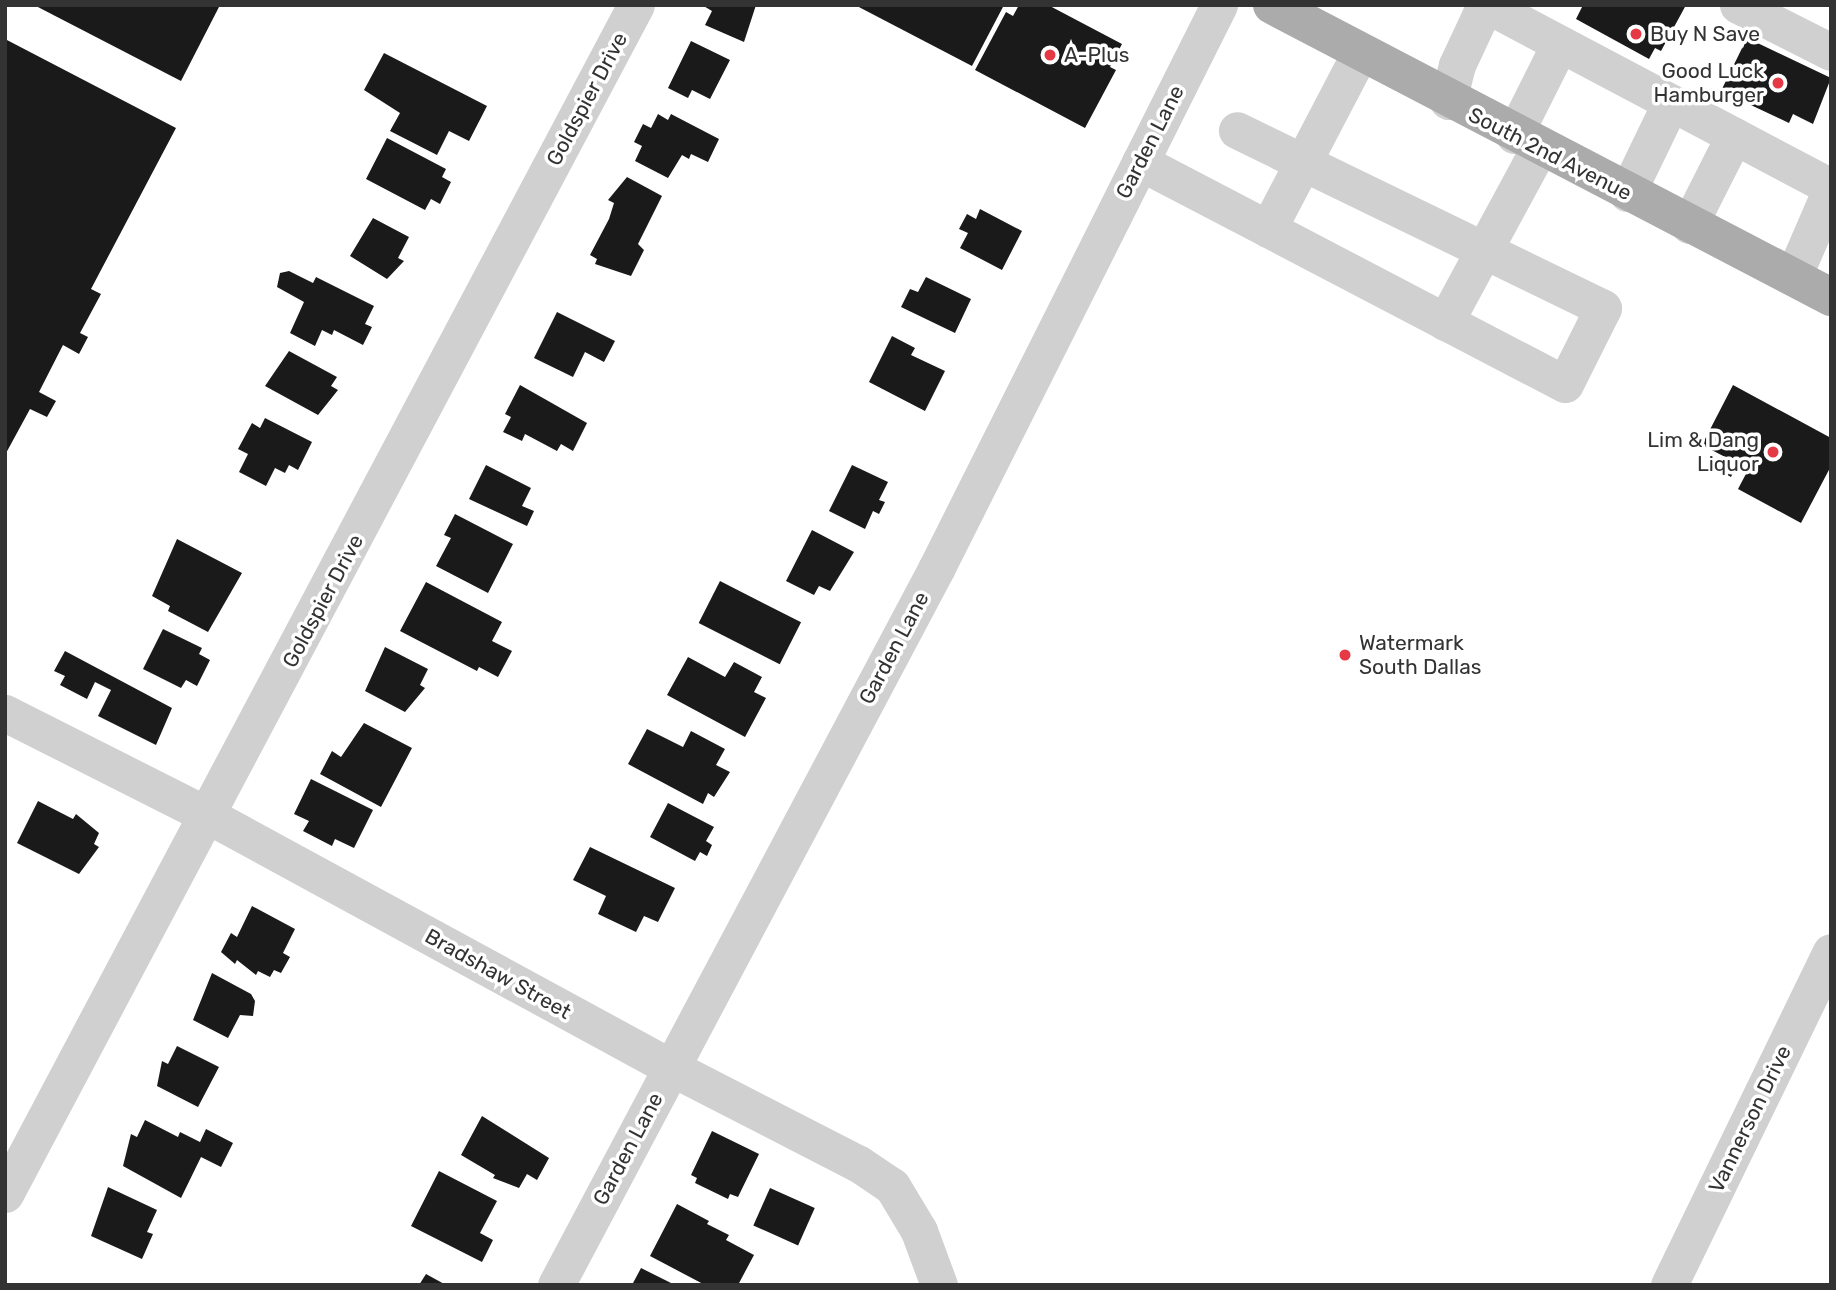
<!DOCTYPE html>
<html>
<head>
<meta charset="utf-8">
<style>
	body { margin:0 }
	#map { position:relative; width:1836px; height:1290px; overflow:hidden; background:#fff; font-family:Rubik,sans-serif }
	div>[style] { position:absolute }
	.building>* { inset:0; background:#1a1a1a; transform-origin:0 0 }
	.minor>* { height:37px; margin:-18.5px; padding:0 18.5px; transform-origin:18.5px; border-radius:18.5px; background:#d0d0d0 }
	.major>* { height:38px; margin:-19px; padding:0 19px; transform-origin:19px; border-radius:19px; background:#ababab }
	.dots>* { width:19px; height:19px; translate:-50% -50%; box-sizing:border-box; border:4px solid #fff; border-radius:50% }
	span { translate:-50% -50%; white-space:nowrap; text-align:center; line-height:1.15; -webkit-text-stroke:7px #fff; paint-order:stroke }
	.poi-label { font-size:21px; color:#333 }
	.left { translate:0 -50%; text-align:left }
	.right { translate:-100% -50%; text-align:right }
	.street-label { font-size:21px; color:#333 }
	.frame { position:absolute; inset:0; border:7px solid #333; pointer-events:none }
</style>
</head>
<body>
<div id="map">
	<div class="building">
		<i style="clip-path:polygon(34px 5px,220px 5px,181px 81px)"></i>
		<i style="clip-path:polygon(702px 5px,756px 5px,744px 42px,705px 25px,712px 11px)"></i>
		<i style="clip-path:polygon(855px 5px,1004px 5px,972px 66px)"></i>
		<i style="clip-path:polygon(1019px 5px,1048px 5px,1122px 44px,1110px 67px,1116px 70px,1085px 128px,975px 70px,1006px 12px,1013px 16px)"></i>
		<i style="clip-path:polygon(1583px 5px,1686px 5px,1661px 51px,1655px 48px,1649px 59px,1576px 19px)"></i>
		<i style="clip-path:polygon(1747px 38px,1831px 78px,1813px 124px,1793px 114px,1789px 123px,1721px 91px)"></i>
		<i style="clip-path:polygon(5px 39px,176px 128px,91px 289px,101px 294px,80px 333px,88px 337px,79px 354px,63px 345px,39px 392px,56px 401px,47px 417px,30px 409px,5px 455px)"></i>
		<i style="clip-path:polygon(691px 41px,730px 60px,710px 99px,692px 90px,688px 98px,668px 88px)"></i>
		<i style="clip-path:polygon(384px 53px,487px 106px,469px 141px,449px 131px,437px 155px,390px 131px,400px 113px,364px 90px)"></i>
		<i style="clip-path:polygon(658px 114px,668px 120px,671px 114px,719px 139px,708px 162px,691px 154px,689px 159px,682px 155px,668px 178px,635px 161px,642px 146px,634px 142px,643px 124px,651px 128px)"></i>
		<i style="clip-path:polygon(387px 138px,446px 169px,442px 177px,451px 182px,440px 204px,431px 199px,425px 210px,366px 179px)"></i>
		<i style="clip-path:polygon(627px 177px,662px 196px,638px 244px,644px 250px,631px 276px,595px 264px,597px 259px,590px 255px,609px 219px,614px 203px,608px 200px)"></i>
		<i style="clip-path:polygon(980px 209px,1022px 231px,1002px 270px,960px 248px,968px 233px,959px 229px,967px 214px,976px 219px)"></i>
		<i style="clip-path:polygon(373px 218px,409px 237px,398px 258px,404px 261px,387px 279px,350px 256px)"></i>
		<i style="clip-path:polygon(289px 271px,313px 283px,316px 277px,374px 306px,365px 324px,372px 327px,363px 345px,334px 330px,332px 335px,322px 330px,315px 346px,290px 333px,304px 302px,277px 287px,280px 273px)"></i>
		<i style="clip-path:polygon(926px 277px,971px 299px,955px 333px,901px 307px,910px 289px,918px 292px)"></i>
		<i style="clip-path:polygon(557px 312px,615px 341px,604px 362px,585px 352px,573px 377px,534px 358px)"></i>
		<i style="clip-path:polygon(892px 336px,915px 348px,911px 355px,945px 371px,925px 411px,869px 382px)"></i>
		<i style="clip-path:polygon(289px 351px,337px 377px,331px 386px,338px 390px,318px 415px,265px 386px)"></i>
		<i style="clip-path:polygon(520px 385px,587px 423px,573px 451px,561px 444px,557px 451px,525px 434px,522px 441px,503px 432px,511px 417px,505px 414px)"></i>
		<i style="clip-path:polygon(1733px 385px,1831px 438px,1831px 466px,1801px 523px,1738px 489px,1748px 470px,1737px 464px,1731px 477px,1722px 472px,1729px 459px,1702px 445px)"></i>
		<i style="clip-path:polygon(265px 418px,312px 442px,298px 470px,289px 465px,285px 473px,275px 468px,266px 486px,239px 472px,248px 454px,238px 449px,252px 423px,260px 428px)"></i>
		<i style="clip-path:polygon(486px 465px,531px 488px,522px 506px,534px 511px,527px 526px,469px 499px)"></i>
		<i style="clip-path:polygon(852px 465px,888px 482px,879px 500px,885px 502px,879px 514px,873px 511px,865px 529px,829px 511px)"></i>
		<i style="clip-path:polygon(455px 514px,513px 544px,488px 593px,436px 566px,451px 538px,444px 535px)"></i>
		<i style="clip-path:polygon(812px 530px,854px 552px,830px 591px,819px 586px,814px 595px,786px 581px)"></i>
		<i style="clip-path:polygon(177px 539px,242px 573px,208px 632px,168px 611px,170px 606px,152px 596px)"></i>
		<i style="left:720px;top:581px;width:91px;height:47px;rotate:27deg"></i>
		<i style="clip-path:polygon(426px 582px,502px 622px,492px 641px,512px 651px,498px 677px,479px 667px,477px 671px,400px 631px)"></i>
		<i style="clip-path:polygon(163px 629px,202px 648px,199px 654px,210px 660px,197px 686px,186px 680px,181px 688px,143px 669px)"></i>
		<i style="clip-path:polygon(385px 647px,428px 669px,420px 685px,425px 688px,405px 712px,365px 691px)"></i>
		<i style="clip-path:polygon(65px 651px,172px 708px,156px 745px,98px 716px,111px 690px,95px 682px,87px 699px,60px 685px,65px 676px,54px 671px)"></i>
		<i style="clip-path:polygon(688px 657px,725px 677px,734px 662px,762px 677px,754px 692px,766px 698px,745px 737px,667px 695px)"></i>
		<i style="clip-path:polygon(364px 723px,412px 748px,381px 807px,320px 774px,332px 751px,341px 757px)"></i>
		<i style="clip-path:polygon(647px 729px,683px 747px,691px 731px,725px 749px,716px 765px,730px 772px,714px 797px,708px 793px,703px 804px,628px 764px)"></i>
		<i style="clip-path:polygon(311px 779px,373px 810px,354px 848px,335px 839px,332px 846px,303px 831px,309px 821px,294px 814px)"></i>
		<i style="clip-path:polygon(38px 801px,73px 819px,76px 814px,99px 833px,94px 844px,99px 847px,79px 874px,17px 843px)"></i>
		<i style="clip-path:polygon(668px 803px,714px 827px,706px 841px,712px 845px,707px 856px,700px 852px,695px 861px,650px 837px)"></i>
		<i style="clip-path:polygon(590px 847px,675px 888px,658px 922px,644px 916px,636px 932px,598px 914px,606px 896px,573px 880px)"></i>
		<i style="clip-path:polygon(252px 906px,295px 929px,283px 953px,290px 957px,281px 973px,274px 970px,270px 977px,258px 971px,256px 975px,237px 960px,235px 964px,221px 952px,231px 933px,237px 937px)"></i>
		<i style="clip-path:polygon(212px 973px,251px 994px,255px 1001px,253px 1016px,240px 1015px,228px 1038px,193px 1020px)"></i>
		<i style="clip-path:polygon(177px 1046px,219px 1067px,198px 1107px,157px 1086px,162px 1061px,168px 1064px)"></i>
		<i style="clip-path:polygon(482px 1116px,549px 1158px,537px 1180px,527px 1174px,519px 1188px,493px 1178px,495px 1175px,461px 1155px)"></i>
		<i style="clip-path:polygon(145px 1120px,178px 1137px,180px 1132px,200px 1142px,206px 1129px,233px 1143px,221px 1167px,201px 1157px,181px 1198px,123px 1166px,131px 1134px,137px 1137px)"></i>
		<i style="clip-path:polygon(712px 1131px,759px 1154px,738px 1197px,730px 1194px,728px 1199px,695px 1183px,697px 1178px,691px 1175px)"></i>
		<i style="clip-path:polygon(439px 1171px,497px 1201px,480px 1233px,493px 1240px,482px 1262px,411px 1226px)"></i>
		<i style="clip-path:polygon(108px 1187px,157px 1210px,147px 1232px,153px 1234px,142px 1259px,91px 1236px)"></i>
		<i style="left:770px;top:1188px;width:49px;height:41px;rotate:24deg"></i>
		<i style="clip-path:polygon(677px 1204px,709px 1221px,707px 1224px,729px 1235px,726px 1240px,754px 1255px,738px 1285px,705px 1285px,650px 1256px)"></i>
		<i style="clip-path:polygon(641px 1268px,675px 1285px,632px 1285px)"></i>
		<i style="clip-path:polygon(426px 1274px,446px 1285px,419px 1285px)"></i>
	</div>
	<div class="minor">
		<i style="left:1487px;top:5px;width:389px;rotate:27.9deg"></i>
		<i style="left:1738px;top:5px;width:104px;rotate:26.8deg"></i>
		<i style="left:1448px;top:101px;width:37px;rotate:-76deg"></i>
		<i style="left:1457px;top:65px;width:66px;rotate:-65deg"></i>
		<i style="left:1514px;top:135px;width:101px;rotate:-63.4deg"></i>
		<i style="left:1140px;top:162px;width:479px;rotate:27.6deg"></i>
		<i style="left:1565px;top:384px;width:85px;rotate:-63.4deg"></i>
		<i style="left:1603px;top:308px;width:407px;rotate:-154.1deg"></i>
		<i style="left:1627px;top:193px;width:99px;rotate:-64.2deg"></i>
		<i style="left:1689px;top:225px;width:100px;rotate:-63.2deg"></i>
		<i style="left:1268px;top:229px;width:199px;rotate:-62.4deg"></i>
		<i style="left:1793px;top:277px;width:96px;rotate:-66.6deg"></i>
		<i style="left:1445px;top:322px;width:198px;rotate:-61.6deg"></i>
		<i style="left:5px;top:713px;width:229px;rotate:26.8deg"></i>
		<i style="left:209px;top:816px;width:527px;rotate:28.56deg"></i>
		<i style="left:672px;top:1068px;width:210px;rotate:27.2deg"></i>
		<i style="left:859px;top:1164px;width:40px;rotate:34deg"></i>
		<i style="left:892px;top:1186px;width:52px;rotate:59deg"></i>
		<i style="left:919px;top:1231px;width:58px;rotate:69.7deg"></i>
		<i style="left:5px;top:1194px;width:1346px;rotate:-62.05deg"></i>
		<i style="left:556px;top:1285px;width:811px;rotate:-62.04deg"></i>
		<i style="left:936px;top:569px;width:631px;rotate:-63.35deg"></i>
		<i style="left:1669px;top:1285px;width:370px;rotate:-64.1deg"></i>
	</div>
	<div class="major">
		<i style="left:1272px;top:5px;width:631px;rotate:27.58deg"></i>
	</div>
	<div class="dots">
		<i style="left:1636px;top:34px;background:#e63946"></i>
		<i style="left:1050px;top:55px;background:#e63946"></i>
		<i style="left:1778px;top:83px;background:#e63946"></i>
		<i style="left:1773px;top:452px;background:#e63946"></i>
		<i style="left:1345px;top:655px;background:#e63946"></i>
	</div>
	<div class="poi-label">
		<span class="left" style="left:1650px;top:34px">Buy N Save</span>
		<span class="left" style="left:1064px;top:55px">A-Plus</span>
		<span class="right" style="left:1764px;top:83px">Good Luck<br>Hamburger</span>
		<span class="right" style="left:1759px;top:452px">Lim &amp; Dang<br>Liquor</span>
		<span class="left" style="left:1359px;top:655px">Watermark<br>South Dallas</span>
	</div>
	<div class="street-label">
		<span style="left:587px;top:99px;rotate:-62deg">Goldspier Drive</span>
		<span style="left:1150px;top:142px;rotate:-63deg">Garden Lane</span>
		<span style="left:1550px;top:154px;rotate:27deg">South 2nd Avenue</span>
		<span style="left:323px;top:601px;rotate:-62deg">Goldspier Drive</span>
		<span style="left:894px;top:648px;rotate:-62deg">Garden Lane</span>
		<span style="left:498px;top:974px;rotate:29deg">Bradshaw Street</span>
		<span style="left:1750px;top:1119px;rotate:-64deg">Vannerson Drive</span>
		<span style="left:628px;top:1149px;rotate:-62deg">Garden Lane</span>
	</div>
	<div class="frame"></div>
</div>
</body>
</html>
